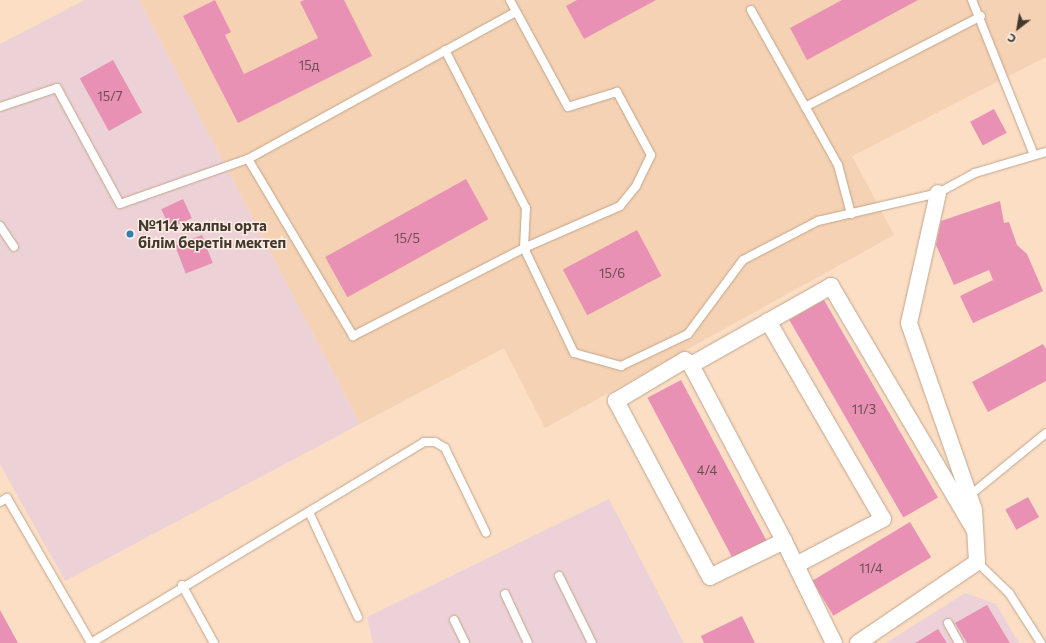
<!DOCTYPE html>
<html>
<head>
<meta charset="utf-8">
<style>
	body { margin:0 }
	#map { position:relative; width:1046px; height:643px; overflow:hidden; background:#fbdec4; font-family:Commissioner,sans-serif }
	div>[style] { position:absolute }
	.built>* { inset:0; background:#f5d2b3 }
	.industrial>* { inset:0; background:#ecd2d8 }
	.education>* { inset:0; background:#ecd2d7 }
	.building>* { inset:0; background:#e991b4; transform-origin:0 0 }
	.roads { filter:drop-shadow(0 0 1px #c1a58c) drop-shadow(0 0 1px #c1a58c) }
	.service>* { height:8px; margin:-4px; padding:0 4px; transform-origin:4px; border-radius:4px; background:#fff }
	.minor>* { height:16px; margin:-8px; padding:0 8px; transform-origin:8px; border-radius:8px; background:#fff }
	.dots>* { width:11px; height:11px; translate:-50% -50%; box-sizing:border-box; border:2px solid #fbeee4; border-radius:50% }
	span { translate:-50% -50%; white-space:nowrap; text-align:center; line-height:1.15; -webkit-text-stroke:3px #fbeee4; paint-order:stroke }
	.number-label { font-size:13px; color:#6d4e50 }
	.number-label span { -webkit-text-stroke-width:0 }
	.poi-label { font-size:15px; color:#44382e; font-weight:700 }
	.left { translate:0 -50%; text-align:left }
	.north { position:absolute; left:998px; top:8px; width:40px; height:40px; -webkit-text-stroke:3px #fbeee4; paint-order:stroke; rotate:211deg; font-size:11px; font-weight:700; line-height:16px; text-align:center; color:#44382e }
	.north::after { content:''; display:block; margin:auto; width:14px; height:18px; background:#44382e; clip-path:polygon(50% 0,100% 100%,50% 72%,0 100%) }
</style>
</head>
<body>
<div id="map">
	<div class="built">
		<i style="clip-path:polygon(139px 0,1046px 0,1046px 57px,852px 156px,894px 235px,545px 428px,504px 348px,360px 424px)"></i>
	</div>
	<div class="industrial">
		<i style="clip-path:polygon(609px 499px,684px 643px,373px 643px,367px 617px)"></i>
		<i style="clip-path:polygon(965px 593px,996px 604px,1019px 643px,886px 643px)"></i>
	</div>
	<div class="education">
		<i style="clip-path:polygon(85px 0,139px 0,360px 424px,65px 581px,0 464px,0 44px)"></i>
	</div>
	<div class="building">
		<i style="clip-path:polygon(215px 0,231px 32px,225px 35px,244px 74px,318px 38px,300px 2px,304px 0,344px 0,372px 56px,238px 123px,183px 16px)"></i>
		<i style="clip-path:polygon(577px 0,656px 0,584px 39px,566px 6px)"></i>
		<i style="clip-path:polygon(842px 0,918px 0,807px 60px,790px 28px)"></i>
		<i style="left:113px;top:60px;width:60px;height:38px;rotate:61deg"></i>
		<i style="left:994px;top:109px;width:27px;height:27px;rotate:62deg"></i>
		<i style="left:466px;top:179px;width:46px;height:161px;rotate:61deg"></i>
		<i style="left:183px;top:199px;width:21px;height:24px;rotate:65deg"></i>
		<i style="clip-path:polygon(1000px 201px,1004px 223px,1009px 222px,1017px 245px,1027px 254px,1043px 291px,973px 323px,960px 296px,993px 280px,989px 270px,954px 285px,936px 245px,941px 221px)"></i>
		<i style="left:637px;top:230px;width:52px;height:84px;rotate:62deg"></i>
		<i style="left:202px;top:235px;width:30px;height:29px;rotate:69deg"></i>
		<i style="left:824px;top:300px;width:228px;height:40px;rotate:60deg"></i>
		<i style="clip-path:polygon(1043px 344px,1046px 349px,1046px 381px,988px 412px,972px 382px)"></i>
		<i style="left:681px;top:380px;width:183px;height:38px;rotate:62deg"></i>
		<i style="left:1028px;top:497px;width:23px;height:26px;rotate:61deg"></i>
		<i style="left:910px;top:522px;width:41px;height:114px;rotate:59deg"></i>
		<i style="clip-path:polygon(987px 605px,1010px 643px,967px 643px,955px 623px)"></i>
		<i style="clip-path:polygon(0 610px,18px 643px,0 643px)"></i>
		<i style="clip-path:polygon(742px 616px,755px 643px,704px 643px,701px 636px)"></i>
		<i style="clip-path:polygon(938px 629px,947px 643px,915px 643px)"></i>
	</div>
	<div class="roads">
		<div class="service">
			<i style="left:972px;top:0;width:167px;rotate:68.2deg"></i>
			<i style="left:751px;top:10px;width:178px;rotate:60.7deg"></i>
			<i style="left:838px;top:165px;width:51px;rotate:75.1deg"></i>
			<i style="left:445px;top:50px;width:178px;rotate:62.9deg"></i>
			<i style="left:526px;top:208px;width:40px;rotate:92.9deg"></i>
			<i style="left:524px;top:248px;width:116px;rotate:64.5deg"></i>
			<i style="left:574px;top:353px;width:49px;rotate:15.5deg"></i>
			<i style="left:621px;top:366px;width:74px;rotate:-25.5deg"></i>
			<i style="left:688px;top:334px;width:92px;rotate:-53.4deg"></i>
			<i style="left:743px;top:260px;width:85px;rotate:-27.5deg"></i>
			<i style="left:818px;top:221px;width:123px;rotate:-13.1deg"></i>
			<i style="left:938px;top:193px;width:42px;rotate:-28.4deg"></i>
			<i style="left:975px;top:173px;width:74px;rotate:-16.5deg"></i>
			<i style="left:0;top:107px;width:60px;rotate:-18.4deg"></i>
			<i style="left:57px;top:88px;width:132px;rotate:61.5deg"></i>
			<i style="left:120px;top:204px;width:136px;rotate:-19.4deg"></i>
			<i style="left:248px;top:159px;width:206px;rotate:59.3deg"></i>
			<i style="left:353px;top:336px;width:192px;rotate:-27.2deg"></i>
			<i style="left:524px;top:248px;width:105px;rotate:-23.6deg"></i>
			<i style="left:620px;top:206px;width:26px;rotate:-51deg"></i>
			<i style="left:636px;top:186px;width:34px;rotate:-64deg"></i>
			<i style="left:651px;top:155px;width:72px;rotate:-118.4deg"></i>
			<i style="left:617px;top:92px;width:51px;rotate:163deg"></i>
			<i style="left:568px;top:107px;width:122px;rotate:-118.5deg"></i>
			<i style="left:805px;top:107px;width:198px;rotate:-27.3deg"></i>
			<i style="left:248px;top:159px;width:305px;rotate:-28.8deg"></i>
			<i style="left:0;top:226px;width:25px;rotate:56deg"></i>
			<i style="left:969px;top:496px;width:99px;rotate:-39.3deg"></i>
			<i style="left:0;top:502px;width:8px;rotate:-30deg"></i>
			<i style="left:7px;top:498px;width:168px;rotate:59.9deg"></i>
			<i style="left:309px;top:512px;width:116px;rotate:65deg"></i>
			<i style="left:977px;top:562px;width:45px;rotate:44.1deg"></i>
			<i style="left:1009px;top:593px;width:59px;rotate:57.4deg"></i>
			<i style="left:559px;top:576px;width:75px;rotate:63.8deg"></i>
			<i style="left:182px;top:585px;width:66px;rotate:61.1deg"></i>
			<i style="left:505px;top:594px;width:54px;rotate:64.9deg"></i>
			<i style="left:454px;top:620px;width:25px;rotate:64deg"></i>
			<i style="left:948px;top:623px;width:23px;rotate:61deg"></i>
			<i style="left:91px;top:643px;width:389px;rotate:-31.1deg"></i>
			<i style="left:424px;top:442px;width:11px"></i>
			<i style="left:435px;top:442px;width:12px;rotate:31deg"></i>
			<i style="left:445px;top:448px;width:94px;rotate:64.2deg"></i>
		</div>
		<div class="minor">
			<i style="left:768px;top:321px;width:229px;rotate:59.9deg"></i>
			<i style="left:883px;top:519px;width:98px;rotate:152.1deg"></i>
			<i style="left:691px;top:365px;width:199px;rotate:62.1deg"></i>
			<i style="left:784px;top:541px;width:82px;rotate:154.1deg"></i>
			<i style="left:710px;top:577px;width:200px;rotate:-118.1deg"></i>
			<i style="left:616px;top:401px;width:80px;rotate:-30.7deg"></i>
			<i style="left:685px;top:360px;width:8px;rotate:40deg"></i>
			<i style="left:691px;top:365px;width:161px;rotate:-29.4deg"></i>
			<i style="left:831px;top:286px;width:283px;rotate:59.5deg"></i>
			<i style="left:784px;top:541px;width:114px;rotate:63.9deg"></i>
			<i style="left:858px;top:643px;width:144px;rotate:-34.2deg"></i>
			<i style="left:977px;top:562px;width:52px;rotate:-93.3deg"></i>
			<i style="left:974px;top:510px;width:198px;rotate:-109.2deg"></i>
			<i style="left:909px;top:323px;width:133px;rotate:-77.4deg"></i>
		</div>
	</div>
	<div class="dots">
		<i style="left:130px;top:234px;background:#337fb2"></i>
	</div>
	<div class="number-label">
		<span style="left:309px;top:65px">15д</span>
		<span style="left:110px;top:96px">15/7</span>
		<span style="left:407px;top:238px">15/5</span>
		<span style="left:612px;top:273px">15/6</span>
		<span style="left:864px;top:409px">11/3</span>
		<span style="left:707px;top:470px">4/4</span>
		<span style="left:871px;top:568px">11/4</span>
	</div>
	<div class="poi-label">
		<span class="left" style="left:138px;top:234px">№114 жалпы орта<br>білім беретін мектеп</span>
	</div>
	<div class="north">С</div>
</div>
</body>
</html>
